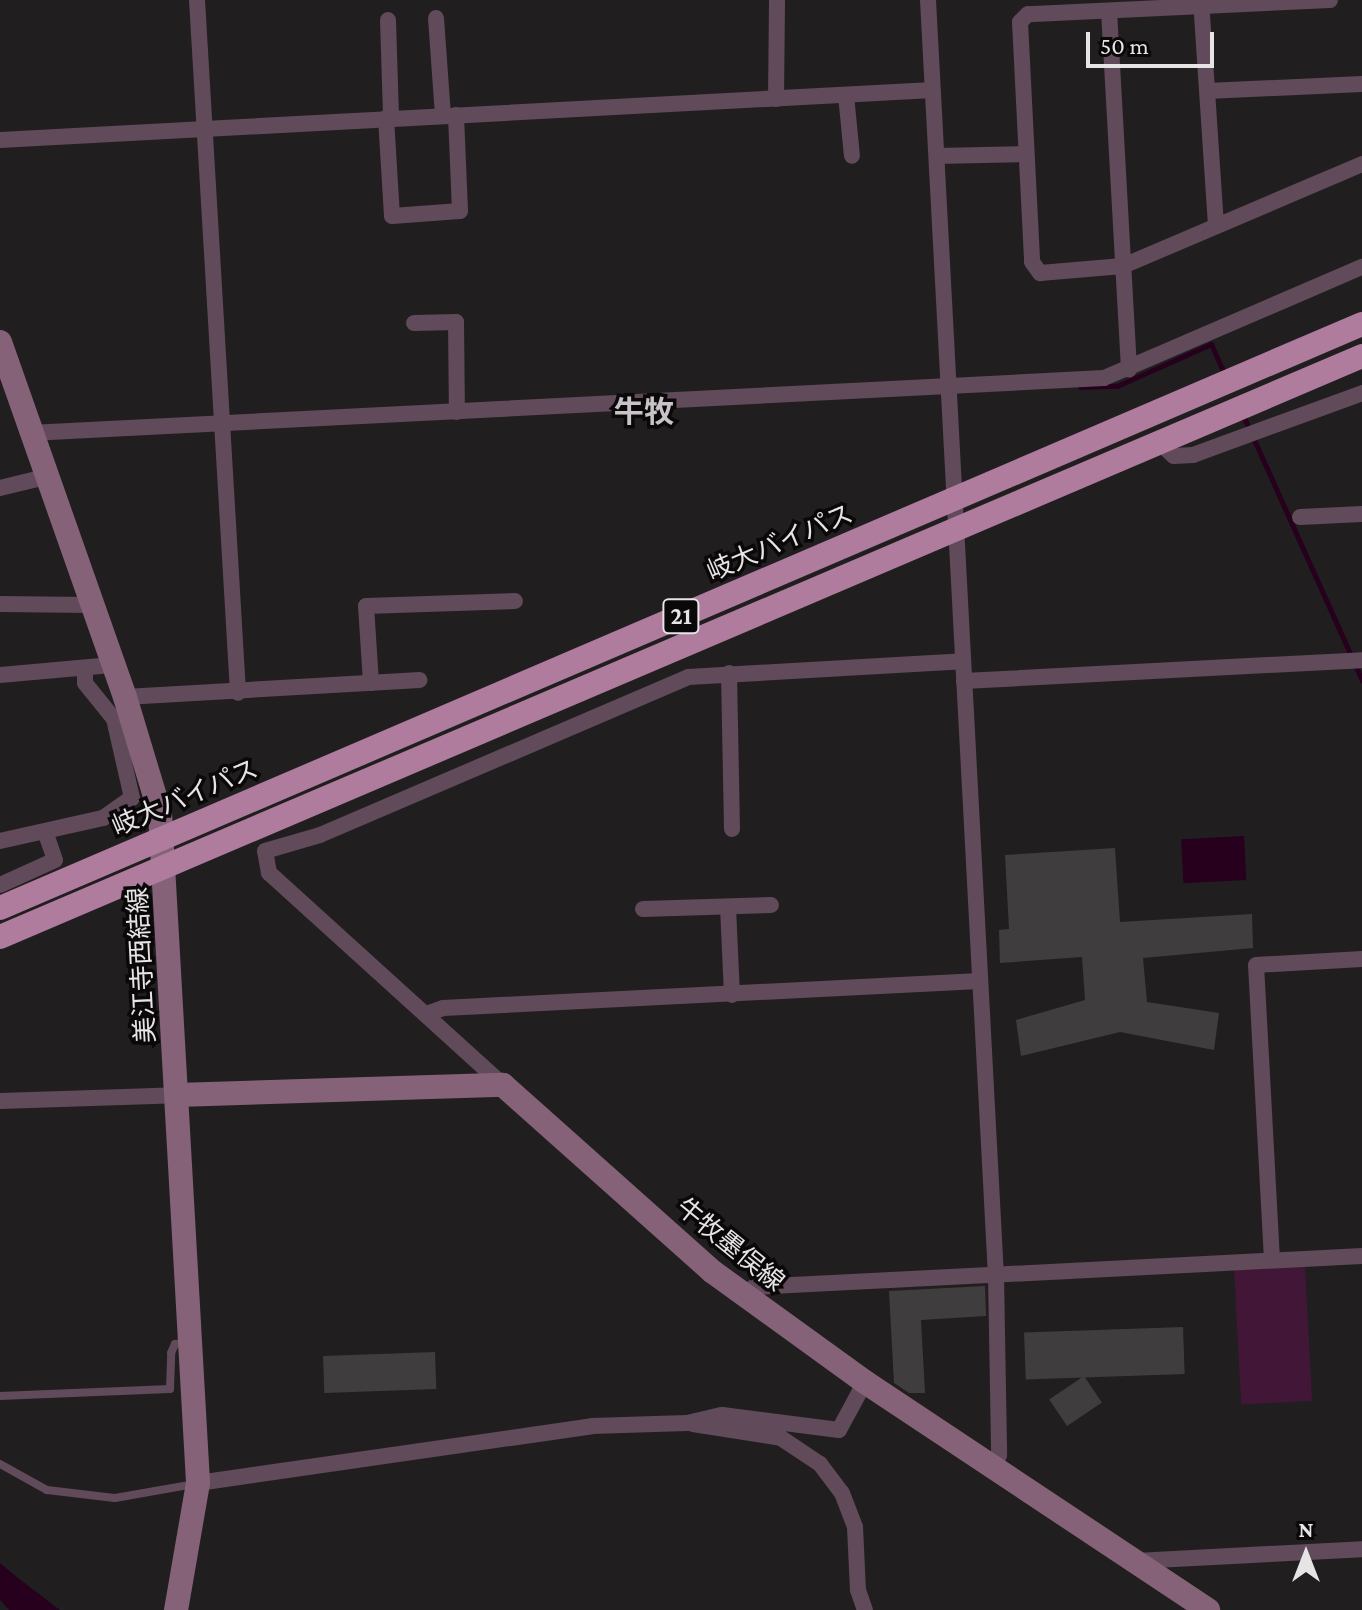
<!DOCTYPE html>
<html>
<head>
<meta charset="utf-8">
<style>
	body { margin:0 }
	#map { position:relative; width:1362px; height:1610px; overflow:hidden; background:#211e20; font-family:"Crimson Pro","Noto Sans JP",serif }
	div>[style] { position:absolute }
	.green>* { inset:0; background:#421636; transform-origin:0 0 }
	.water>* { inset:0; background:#26001c; transform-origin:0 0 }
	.stream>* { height:5px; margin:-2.5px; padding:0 2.5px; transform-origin:2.5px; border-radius:2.5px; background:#26001c }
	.building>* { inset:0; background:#403d3f; transform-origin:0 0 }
	.service>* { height:8px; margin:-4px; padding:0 4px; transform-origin:4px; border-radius:4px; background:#614a59 }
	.minor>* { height:16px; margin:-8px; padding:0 8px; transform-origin:8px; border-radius:8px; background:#614a59 }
	.secondary>* { height:24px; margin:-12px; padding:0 12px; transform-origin:12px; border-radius:12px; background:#866279 }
	.trunk>* { height:24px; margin:-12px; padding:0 12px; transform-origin:12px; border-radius:12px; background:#af7c9e }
	span { translate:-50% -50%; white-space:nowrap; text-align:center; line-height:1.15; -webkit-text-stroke:7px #0a0809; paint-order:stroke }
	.shield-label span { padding:2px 6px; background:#0a0809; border:2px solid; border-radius:6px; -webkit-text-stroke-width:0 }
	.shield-label { font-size:24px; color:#e6e4e5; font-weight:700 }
	.street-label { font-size:26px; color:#e6e4e5 }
	.quarter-label { font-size:30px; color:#c7c3c6; font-weight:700 }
	.north { position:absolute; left:1266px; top:1514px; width:80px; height:80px; -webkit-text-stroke:6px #0a0809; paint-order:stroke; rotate:0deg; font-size:22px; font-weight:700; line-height:32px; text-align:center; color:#e6e4e5 }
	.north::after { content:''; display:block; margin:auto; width:28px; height:36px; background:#e6e4e5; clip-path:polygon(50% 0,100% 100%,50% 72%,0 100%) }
	.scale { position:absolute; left:1086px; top:32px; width:128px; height:36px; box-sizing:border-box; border:4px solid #e6e4e5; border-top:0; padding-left:10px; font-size:24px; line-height:28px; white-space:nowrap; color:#e6e4e5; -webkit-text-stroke:6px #0a0809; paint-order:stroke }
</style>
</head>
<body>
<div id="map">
	<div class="green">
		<i style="left:1305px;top:1266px;width:135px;height:71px;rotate:87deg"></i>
	</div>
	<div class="water">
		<i style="left:1244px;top:836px;width:44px;height:63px;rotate:87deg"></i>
		<i style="clip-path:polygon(0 1563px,18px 1578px,60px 1610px,9px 1610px,0 1600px)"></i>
	</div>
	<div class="stream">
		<i style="left:1080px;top:387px;width:37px;rotate:-2deg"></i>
		<i style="left:1117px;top:386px;width:103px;rotate:-24.1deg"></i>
		<i style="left:1211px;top:344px;width:34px;rotate:66deg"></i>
		<i style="left:1242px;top:413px;width:266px;rotate:65.8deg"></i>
		<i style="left:1355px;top:665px;width:17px;rotate:65deg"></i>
	</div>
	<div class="building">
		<i style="clip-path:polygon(1115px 848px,1120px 922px,1252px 914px,1253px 948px,1143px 958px,1147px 1002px,1219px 1013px,1214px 1050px,1120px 1032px,1021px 1056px,1016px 1020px,1085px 1000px,1082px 957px,1000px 963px,999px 930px,1009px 929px,1005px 855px)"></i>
		<i style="clip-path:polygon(985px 1286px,986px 1316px,921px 1320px,925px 1393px,909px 1393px,894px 1383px,889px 1291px)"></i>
		<i style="left:1183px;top:1327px;width:47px;height:159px;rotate:88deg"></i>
		<i style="left:435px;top:1352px;width:37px;height:112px;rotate:88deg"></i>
		<i style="left:1084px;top:1376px;width:32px;height:42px;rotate:56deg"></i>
	</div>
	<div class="service">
		<i style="left:0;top:1396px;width:170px;rotate:-2.4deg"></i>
		<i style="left:170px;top:1389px;width:36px;rotate:-88deg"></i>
		<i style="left:171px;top:1353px;width:10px;rotate:-66deg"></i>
		<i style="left:175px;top:1344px;width:11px;rotate:-5deg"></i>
		<i style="left:0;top:1464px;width:54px;rotate:29deg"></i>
		<i style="left:47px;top:1490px;width:68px;rotate:6.7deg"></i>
		<i style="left:115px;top:1498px;width:80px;rotate:-10deg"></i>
	</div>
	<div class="minor">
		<i style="left:197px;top:0;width:694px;rotate:86.61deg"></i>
		<i style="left:928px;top:0;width:1277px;rotate:86.95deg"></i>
		<i style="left:996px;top:1275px;width:180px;rotate:89deg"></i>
		<i style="left:999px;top:1455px;width:13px;rotate:113deg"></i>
		<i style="left:1201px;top:0;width:225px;rotate:86.2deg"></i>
		<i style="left:1330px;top:0;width:302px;rotate:177.3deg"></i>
		<i style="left:1028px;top:14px;width:11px;rotate:135deg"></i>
		<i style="left:1020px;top:22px;width:240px;rotate:87.1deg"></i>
		<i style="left:1032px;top:262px;width:14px;rotate:54deg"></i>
		<i style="left:1040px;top:273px;width:83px;rotate:-4.8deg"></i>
		<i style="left:1123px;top:266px;width:260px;rotate:-23.1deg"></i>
		<i style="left:1109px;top:11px;width:359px;rotate:86.8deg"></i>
		<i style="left:436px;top:18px;width:98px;rotate:85.9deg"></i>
		<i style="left:388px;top:20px;width:98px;rotate:88.2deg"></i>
		<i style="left:1207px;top:91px;width:155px;rotate:-2.6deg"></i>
		<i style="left:846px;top:95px;width:61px;rotate:84.4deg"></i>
		<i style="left:776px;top:99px;width:99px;rotate:-89.4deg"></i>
		<i style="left:386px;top:118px;width:98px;rotate:86.5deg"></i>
		<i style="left:392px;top:216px;width:68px;rotate:-4.2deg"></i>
		<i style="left:460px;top:211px;width:96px;rotate:-92.4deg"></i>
		<i style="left:0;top:140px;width:934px;rotate:-3.07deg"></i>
		<i style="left:937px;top:156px;width:89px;rotate:-1.3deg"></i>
		<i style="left:414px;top:323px;width:42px;rotate:-1.4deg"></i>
		<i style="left:456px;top:322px;width:90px;rotate:89.4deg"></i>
		<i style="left:30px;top:433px;width:1075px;rotate:-2.93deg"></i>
		<i style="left:1104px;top:378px;width:281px;rotate:-23.3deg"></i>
		<i style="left:1162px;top:445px;width:16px;rotate:43deg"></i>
		<i style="left:1174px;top:456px;width:19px;rotate:-3deg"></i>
		<i style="left:1193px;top:455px;width:180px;rotate:-20.1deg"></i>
		<i style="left:0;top:488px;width:46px;rotate:-13.7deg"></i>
		<i style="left:1300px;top:517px;width:62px;rotate:-2.8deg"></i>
		<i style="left:0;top:604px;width:90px;rotate:0.6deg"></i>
		<i style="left:729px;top:673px;width:156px;rotate:88.9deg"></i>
		<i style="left:0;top:675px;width:112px;rotate:-5.1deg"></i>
		<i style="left:964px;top:681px;width:399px;rotate:-3deg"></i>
		<i style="left:371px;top:683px;width:77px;rotate:-93.7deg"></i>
		<i style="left:366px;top:606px;width:149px;rotate:-1.9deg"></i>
		<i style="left:125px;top:697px;width:295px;rotate:-3.3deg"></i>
		<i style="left:0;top:841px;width:106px;rotate:-12.6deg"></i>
		<i style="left:103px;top:818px;width:35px;rotate:-35deg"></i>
		<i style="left:132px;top:798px;width:81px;rotate:-102.8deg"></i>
		<i style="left:114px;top:719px;width:46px;rotate:-128.9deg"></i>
		<i style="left:85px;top:683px;width:13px;rotate:-90deg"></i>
		<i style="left:0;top:885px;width:60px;rotate:-24.4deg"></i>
		<i style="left:55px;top:860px;width:28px;rotate:-109deg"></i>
		<i style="left:728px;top:907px;width:88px;rotate:87.4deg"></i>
		<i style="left:643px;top:909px;width:128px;rotate:-1.8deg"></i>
		<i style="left:426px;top:1014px;width:18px;rotate:-19deg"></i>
		<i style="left:443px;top:1008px;width:537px;rotate:-2.88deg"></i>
		<i style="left:503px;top:1085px;width:316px;rotate:-137.8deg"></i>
		<i style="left:269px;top:873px;width:22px;rotate:-100deg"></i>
		<i style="left:265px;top:851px;width:57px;rotate:-16.2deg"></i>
		<i style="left:320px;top:835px;width:400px;rotate:-23.2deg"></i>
		<i style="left:688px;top:677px;width:275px;rotate:-3.3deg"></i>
		<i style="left:0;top:1101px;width:177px;rotate:-1.9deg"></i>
		<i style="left:1272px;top:1260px;width:295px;rotate:-93.1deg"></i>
		<i style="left:1256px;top:965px;width:106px;rotate:-3.2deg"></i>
		<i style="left:743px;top:1294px;width:13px;rotate:-32deg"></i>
		<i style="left:754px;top:1287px;width:609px;rotate:-2.92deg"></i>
		<i style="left:693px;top:1424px;width:89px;rotate:9deg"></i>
		<i style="left:781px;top:1438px;width:47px;rotate:33.7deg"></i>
		<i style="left:820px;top:1464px;width:36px;rotate:53deg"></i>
		<i style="left:842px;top:1493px;width:36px;rotate:69deg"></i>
		<i style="left:855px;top:1527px;width:63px;rotate:87.3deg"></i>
		<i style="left:858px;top:1590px;width:21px;rotate:71deg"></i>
		<i style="left:198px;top:1483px;width:398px;rotate:-8.2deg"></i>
		<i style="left:592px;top:1426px;width:95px;rotate:-1.8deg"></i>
		<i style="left:687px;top:1423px;width:36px;rotate:-13deg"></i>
		<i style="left:722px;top:1415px;width:118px;rotate:7.3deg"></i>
		<i style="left:839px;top:1430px;width:55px;rotate:-61.6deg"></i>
		<i style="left:1136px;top:1561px;width:226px;rotate:-3deg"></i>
	</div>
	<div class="secondary">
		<i style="left:0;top:342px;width:376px;rotate:70.6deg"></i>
		<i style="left:125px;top:697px;width:121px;rotate:73.2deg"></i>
		<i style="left:160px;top:813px;width:671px;rotate:86.75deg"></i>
		<i style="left:198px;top:1483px;width:129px;rotate:99.8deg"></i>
		<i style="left:177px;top:1095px;width:326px;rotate:-1.8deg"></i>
		<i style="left:503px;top:1085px;width:281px;rotate:41.7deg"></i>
		<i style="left:713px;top:1272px;width:188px;rotate:35.9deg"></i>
		<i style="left:865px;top:1382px;width:412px;rotate:33.6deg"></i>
	</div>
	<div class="trunk">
		<i style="left:0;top:908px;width:1482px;rotate:-23.21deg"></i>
		<i style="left:0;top:937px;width:1481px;rotate:-23.1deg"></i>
	</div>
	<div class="shield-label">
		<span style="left:681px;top:616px">21</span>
	</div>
	<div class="street-label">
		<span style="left:780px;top:543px;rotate:-23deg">岐大バイパス</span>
		<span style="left:185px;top:798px;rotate:-23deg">岐大バイパス</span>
		<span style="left:142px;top:965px;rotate:-93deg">美江寺西結線</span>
		<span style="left:730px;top:1245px;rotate:39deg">牛牧墨俣線</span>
	</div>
	<div class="quarter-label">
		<span style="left:644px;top:412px">牛牧</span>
	</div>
	<div class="north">N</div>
	<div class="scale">50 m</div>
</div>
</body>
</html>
